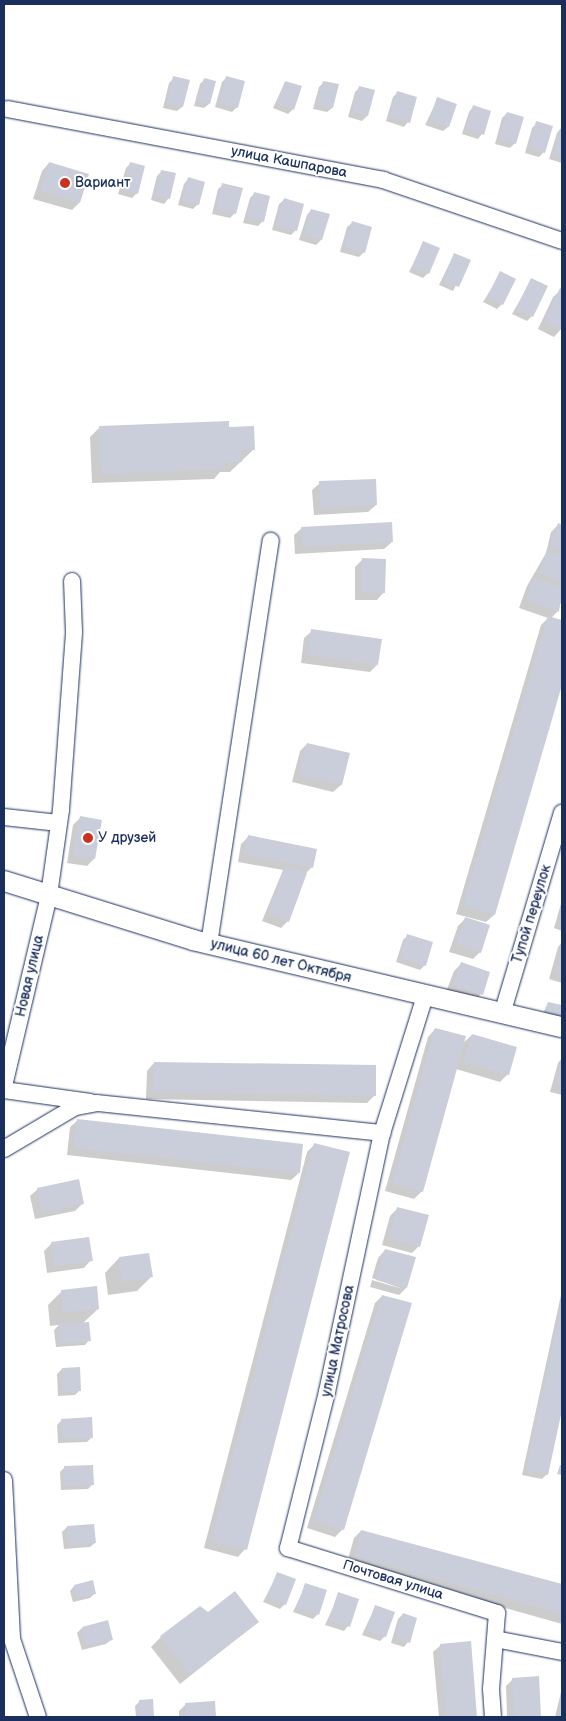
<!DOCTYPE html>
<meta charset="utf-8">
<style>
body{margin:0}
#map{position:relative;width:566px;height:1721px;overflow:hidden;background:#fff;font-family:"Balsamiq Sans",sans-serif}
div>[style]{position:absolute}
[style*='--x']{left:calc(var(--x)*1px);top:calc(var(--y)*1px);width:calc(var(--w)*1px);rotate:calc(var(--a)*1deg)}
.shadow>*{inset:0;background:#0003}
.building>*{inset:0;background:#caceda}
.roads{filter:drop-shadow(0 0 1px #1b2f5e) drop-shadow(0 0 1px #1b2f5e)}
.minor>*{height:16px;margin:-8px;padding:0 8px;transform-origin:8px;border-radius:8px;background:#fff}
.major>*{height:20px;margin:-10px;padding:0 10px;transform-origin:10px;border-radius:10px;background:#fff}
.dots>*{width:14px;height:14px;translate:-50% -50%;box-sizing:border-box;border:2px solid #fff;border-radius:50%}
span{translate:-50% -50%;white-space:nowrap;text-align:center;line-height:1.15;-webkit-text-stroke:4px #fff;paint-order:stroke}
.street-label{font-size:14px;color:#1b2f5e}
.poi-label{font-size:14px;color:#1b2f5e}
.left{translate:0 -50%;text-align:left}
.frame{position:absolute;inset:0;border:5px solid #1b2f5e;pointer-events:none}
</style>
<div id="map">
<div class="shadow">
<div style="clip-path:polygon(227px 77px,237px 107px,232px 112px,215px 107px,222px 82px)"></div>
<div style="clip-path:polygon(174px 78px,182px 107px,177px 111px,163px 108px,169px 83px)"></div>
<div style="clip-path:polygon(205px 79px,209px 104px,204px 108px,194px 106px,200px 84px)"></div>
<div style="clip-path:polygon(285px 82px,293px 109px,288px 114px,273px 108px)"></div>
<div style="clip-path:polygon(324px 82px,332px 108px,327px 112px,313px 109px,319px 87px)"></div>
<div style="clip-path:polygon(360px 87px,374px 91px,367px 116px,362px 121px,348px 117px,355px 92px)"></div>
<div style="clip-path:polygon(398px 92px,408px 122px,404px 127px,386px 121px,393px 97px)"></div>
<div style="clip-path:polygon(438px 98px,448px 127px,443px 131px,425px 125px)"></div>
<div style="clip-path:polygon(473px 107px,482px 134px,478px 139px,462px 134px,469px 112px)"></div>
<div style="clip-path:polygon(507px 113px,515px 143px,510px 148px,495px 144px,502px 118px)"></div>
<div style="clip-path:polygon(537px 123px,544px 152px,539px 157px,525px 153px,532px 128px)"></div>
<div style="clip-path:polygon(561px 128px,562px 129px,562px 163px,549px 159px,557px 133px)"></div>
<div style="clip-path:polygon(49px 163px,79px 203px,72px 210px,33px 199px,42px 171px)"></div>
<div style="clip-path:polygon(131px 163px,137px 193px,132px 198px,118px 194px,126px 168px)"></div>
<div style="clip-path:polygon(162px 171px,175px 174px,168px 199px,164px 204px,151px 200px,157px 176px)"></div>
<div style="clip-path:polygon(188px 179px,198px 204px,193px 209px,178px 205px,184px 184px)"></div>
<div style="clip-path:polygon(223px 185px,235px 213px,230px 218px,212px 214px,218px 189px)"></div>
<div style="clip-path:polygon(255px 193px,262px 222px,258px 226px,243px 223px,250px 198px)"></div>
<div style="clip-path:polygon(284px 200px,296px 230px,291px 235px,272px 230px,279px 204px)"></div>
<div style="clip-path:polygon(311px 210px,321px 240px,316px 245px,299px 240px,307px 215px)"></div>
<div style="clip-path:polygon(352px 223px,364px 252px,359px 257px,340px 252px,347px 227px)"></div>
<div style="clip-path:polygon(424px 242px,428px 273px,423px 278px,409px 272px)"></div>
<div style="clip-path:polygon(454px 254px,469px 261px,453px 291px,439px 285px)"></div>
<div style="clip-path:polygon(501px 273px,502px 304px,497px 309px,483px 302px)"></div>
<div style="clip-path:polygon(532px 279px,532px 316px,527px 321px,512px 314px)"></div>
<div style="clip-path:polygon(561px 290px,562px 328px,554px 337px,538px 329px,553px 297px)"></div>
<div style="clip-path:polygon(100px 427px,228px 428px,254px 449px,230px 472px,220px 472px,214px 479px,92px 483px,90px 437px)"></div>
<div style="clip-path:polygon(320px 483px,376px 505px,368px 512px,314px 515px,312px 490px)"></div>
<div style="clip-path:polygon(558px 525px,562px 526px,562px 599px,558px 611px,551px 618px,562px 622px,562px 681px,494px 915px,486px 922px,456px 914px,541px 625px,548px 618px,519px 608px,527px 586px,546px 553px,551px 532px)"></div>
<div style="clip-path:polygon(302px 528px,392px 542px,384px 549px,295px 554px,294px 535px)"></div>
<div style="clip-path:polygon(362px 560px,384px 592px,377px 600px,355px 600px,355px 567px)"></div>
<div style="clip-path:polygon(312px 631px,377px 665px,370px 672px,301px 663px,304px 638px)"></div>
<div style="clip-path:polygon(307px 744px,348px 754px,341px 785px,333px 792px,292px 782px,300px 751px)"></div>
<div style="clip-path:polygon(81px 817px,94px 859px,87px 866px,67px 863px,73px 825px)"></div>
<div style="clip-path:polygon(248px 837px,312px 867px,306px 873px,288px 921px,281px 928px,262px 921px,283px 870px,238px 862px,241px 844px)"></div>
<div style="clip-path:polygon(562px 900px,562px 931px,554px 928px)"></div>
<div style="clip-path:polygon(466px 918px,480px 952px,473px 959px,449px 952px,458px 926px)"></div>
<div style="clip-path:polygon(408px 935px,425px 965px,420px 970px,396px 962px,403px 940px)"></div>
<div style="clip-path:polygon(562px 942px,562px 983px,549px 979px,558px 947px)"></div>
<div style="clip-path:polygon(461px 964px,481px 994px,474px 1002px,446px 992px,454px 971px)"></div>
<div style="clip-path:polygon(548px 1003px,562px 1006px,562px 1024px,541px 1017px)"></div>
<div style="clip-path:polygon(435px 1029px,462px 1044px,472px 1035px,508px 1074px,500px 1082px,456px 1069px,422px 1191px,414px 1199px,385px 1191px,428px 1037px)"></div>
<div style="clip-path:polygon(562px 1058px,562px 1095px,550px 1092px,558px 1063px)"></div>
<div style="clip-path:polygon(154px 1063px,375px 1095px,367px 1103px,146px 1099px,147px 1071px)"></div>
<div style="clip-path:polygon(78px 1120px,299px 1173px,291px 1180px,67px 1155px,70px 1127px)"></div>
<div style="clip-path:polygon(315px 1144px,245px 1549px,238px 1557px,204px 1548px,307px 1152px)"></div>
<div style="clip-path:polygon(38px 1189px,83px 1203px,75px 1211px,35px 1219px,30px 1196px)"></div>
<div style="clip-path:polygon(398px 1208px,419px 1246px,412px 1253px,382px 1245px,390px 1216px)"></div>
<div style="clip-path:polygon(52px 1243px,91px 1260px,84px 1268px,47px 1273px,44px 1251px)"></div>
<div style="clip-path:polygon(385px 1250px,406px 1288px,399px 1295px,370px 1287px,372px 1280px,403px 1289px,372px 1278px,378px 1258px)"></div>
<div style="clip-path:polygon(148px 1254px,151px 1277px,137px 1291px,108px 1295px,105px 1273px,119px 1258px)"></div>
<div style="clip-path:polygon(562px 1290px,562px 1403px,547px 1474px,542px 1479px,522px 1475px)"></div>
<div style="clip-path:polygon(62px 1291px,98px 1309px,83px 1323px,89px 1340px,85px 1345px,56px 1347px,54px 1330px,59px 1325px,50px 1326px,48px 1305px)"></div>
<div style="clip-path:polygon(382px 1296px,343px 1529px,335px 1537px,307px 1528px,375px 1303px)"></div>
<div style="clip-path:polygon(62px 1369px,79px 1391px,75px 1395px,58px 1396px,57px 1374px)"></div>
<div style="clip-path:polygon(62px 1420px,92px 1437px,87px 1442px,58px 1443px,57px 1425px)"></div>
<div style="clip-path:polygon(560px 1466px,562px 1466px,562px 1475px,557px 1474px)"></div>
<div style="clip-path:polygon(65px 1467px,93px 1484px,88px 1489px,61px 1490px,60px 1472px)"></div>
<div style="clip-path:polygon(67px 1527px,95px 1543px,90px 1547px,64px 1549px,62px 1532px)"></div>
<div style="clip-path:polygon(361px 1531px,562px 1588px,562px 1624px,347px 1563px,354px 1538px)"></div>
<div style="clip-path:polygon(278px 1573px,285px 1604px,280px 1609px,263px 1602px)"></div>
<div style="clip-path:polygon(306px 1584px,318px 1614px,313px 1619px,293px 1612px)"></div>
<div style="clip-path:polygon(74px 1586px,95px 1593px,90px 1598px,73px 1602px,70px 1591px)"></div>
<div style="clip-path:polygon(339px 1594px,348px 1626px,344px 1631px,325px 1625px)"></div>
<div style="clip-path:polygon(375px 1607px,385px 1636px,380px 1641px,362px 1635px)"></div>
<div style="clip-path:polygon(208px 1613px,258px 1622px,180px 1684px,151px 1647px,161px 1637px)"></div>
<div style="clip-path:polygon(403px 1614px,408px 1642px,404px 1647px,391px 1643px,398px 1619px)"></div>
<div style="clip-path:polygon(82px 1628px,111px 1640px,106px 1644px,82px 1650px,77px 1633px)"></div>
<div style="clip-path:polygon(470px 1642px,476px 1717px,439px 1717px,433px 1652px,441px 1645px)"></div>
<div style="clip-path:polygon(538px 1678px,540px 1717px,507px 1717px,506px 1686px,513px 1679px)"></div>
<div style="clip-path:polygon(562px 1691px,562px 1717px,555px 1717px,561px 1692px)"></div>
<div style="clip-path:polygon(152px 1700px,153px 1717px,136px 1717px,135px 1706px,140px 1701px)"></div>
<div style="clip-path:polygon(214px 1702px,215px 1717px,179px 1717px,179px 1711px,186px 1704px)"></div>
</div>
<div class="building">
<div style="clip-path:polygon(173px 76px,190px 80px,183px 107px,167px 103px)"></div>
<div style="clip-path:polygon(226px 76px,245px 81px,238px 108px,219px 103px)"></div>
<div style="clip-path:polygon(204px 78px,216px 81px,210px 104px,198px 101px)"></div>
<div style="clip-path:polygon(285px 81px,302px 86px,294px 110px,277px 104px)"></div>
<div style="clip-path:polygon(323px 81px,339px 84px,333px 108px,317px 104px)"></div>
<div style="clip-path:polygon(359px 86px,375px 90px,368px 116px,352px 112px)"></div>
<div style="clip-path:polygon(397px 91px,417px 97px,410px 123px,389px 117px)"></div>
<div style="clip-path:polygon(437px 97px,457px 104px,449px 127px,429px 121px)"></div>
<div style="clip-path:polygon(473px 105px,491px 111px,484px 135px,466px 129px)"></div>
<div style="clip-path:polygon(507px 112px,524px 117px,516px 144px,499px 139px)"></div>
<div style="clip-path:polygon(536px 121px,553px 126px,545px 153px,529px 148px)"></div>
<div style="clip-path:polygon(562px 125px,562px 157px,553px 154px)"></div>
<div style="clip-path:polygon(49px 162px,89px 174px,80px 203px,40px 191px)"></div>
<div style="clip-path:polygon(130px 162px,145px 166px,138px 194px,122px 189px)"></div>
<div style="clip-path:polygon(161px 170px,176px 173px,170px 199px,155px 195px)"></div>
<div style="clip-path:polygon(188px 177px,205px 182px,199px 205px,182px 201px)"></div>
<div style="clip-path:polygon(222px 183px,243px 188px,236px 214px,216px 209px)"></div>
<div style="clip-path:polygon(254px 192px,270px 196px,264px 222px,247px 218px)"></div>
<div style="clip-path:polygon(284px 198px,304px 204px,297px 231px,276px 225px)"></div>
<div style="clip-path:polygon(311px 209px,330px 214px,322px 240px,303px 235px)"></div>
<div style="clip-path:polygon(352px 221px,372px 227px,365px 253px,344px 247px)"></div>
<div style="clip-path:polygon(423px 241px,440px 248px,429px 274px,412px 267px)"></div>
<div style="clip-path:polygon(454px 253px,471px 260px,459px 287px,443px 281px)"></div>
<div style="clip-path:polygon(500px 271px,516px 279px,503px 305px,487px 297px)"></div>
<div style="clip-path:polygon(531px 278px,548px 286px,533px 317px,516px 309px)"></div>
<div style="clip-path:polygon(560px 288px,562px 289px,562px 330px,544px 322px)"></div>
<div style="clip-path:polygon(229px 421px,229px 427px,254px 426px,255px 450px,241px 450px,242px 462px,225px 463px,225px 469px,101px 474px,99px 426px)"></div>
<div style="clip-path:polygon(376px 479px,377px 505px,321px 508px,319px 481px)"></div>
<div style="clip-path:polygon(392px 522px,393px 542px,302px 547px,301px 527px)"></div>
<div style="clip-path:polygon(558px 523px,562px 525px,562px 550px,550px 545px)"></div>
<div style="clip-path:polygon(547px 550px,562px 555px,562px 582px,539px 573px)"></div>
<div style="clip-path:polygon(362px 558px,386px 559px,385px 593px,361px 593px)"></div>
<div style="clip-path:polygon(534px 577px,562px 587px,559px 612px,526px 600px)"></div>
<div style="clip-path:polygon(548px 616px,562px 620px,562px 685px,495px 915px,463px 906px)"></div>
<div style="clip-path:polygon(311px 629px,382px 639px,378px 665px,307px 655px)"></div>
<div style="clip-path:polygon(307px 743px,350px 753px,342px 785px,299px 775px)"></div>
<div style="clip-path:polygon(80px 816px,102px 820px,95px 859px,73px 855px)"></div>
<div style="clip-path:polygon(248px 835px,317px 849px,313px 868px,244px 854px)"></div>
<div style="clip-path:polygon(286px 865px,307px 873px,289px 922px,268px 914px)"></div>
<div style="clip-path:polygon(465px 917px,490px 925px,481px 953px,456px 944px)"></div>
<div style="clip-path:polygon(407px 934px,433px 942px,426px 966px,400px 958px)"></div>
<div style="clip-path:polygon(562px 949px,562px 974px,556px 972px)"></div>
<div style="clip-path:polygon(461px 962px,490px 972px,483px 995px,453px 985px)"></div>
<div style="clip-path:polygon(548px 1002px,562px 1005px,562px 1016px,545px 1012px)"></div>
<div style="clip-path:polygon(435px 1028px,466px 1036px,423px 1192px,392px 1184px)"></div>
<div style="clip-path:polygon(472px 1034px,517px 1047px,509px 1075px,463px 1062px)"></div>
<div style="clip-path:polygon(154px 1062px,376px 1065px,376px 1096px,153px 1092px)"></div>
<div style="clip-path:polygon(562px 1066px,562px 1086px,557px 1084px)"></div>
<div style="clip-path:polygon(77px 1119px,303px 1144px,300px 1173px,74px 1148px)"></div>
<div style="clip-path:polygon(314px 1143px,350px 1152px,247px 1550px,211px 1541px)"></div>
<div style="clip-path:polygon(79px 1179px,84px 1204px,42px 1213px,37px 1188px)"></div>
<div style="clip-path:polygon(397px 1207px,429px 1215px,420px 1247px,389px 1238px)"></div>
<div style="clip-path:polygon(89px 1237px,93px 1261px,54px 1266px,51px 1242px)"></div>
<div style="clip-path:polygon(385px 1249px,416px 1257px,407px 1288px,376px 1280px)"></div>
<div style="clip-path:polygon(149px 1253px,153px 1277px,122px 1282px,119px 1257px)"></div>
<div style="clip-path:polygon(97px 1286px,99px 1309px,63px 1312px,61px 1290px)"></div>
<div style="clip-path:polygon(382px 1295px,412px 1303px,344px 1530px,314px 1521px)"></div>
<div style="clip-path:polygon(561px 1308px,562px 1410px,548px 1475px,526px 1470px)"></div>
<div style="clip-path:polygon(89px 1322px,91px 1341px,60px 1343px,59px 1324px)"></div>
<div style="clip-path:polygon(80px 1367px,81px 1391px,63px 1392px,62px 1368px)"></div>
<div style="clip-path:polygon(92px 1417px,93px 1438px,62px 1439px,61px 1419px)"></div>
<div style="clip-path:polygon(93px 1465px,94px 1485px,65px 1486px,64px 1466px)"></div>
<div style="clip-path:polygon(560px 1465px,562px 1465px,562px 1473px,558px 1472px)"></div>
<div style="clip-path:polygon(94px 1524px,96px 1543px,68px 1545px,67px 1526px)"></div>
<div style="clip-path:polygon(361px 1530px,562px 1584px,562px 1614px,354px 1556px)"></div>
<div style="clip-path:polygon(277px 1572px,296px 1579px,286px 1605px,267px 1597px)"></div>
<div style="clip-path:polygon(93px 1580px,96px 1594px,77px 1598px,74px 1585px)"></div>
<div style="clip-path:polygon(305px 1583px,327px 1590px,319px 1615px,297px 1607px)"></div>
<div style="clip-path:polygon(235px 1591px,259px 1622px,190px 1675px,160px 1636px,200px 1606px,208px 1612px)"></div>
<div style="clip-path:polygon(338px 1592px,359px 1599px,350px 1627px,329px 1620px)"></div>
<div style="clip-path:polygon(375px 1605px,395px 1612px,386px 1637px,366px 1631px)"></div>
<div style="clip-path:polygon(403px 1613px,417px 1618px,410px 1643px,395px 1638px)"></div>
<div style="clip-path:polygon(108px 1620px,113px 1640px,86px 1646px,82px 1627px)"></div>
<div style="clip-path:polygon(471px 1641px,477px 1717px,446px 1717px,440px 1644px)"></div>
<div style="clip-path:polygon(539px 1676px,541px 1717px,514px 1717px,512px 1678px)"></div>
<div style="clip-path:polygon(153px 1699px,154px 1717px,140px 1717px,139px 1700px)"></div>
<div style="clip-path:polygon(215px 1701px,216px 1717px,186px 1717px,185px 1703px)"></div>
<div style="clip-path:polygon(562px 1701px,562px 1714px,559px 1713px)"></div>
</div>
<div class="roads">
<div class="minor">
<div style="--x:8;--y:109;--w:382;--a:10.7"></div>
<div style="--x:383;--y:180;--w:189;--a:18.8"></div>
<div style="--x:4;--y:817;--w:55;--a:6.2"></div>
<div style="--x:209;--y:944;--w:408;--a:-81.3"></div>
<div style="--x:425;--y:996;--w:144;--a:107.4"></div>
<div style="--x:382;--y:1133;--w:265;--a:102"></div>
<div style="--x:327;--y:1392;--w:161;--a:104"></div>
<div style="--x:288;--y:1548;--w:219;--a:17.3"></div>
<div style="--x:497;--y:1613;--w:76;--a:94.5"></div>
<div style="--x:491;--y:1689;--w:28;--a:86"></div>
<div style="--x:502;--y:1014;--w:210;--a:-73.4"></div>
<div style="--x:4;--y:1086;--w:196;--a:-76.7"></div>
<div style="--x:49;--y:895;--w:86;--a:-82"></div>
<div style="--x:61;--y:810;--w:178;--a:-85.8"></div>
<div style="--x:74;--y:632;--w:51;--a:-92.2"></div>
<div style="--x:4;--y:1090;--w:87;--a:7.9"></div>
<div style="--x:4;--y:1149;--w:82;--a:-30.6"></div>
<div style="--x:75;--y:1107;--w:22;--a:-10"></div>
<div style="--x:97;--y:1103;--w:287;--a:6"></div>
<div style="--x:4;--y:1480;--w:159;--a:87.1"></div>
<div style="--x:12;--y:1639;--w:82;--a:71.6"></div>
<div style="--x:495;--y:1639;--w:68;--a:11"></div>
</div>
<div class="major">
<div style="--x:4;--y:881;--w:198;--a:17.3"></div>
<div style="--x:193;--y:940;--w:379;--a:13.3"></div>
</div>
</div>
<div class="dots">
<div style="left:65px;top:183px;background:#c8321e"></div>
<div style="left:88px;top:838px;background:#c8321e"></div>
</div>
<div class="street-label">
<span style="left:289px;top:162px;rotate:11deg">улица Кашпарова</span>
<span style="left:532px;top:914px;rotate:-73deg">Тупой переулок</span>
<span style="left:281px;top:961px;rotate:14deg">улица 60 лет Октября</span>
<span style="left:30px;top:976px;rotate:-77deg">Новая улица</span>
<span style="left:338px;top:1341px;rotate:-78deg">улица Матросова</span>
<span style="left:393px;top:1580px;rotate:17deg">Почтовая улица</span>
</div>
<div class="poi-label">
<span class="left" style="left:75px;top:183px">Вариант</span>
<span class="left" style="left:98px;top:838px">У друзей</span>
</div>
<div class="frame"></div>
</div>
